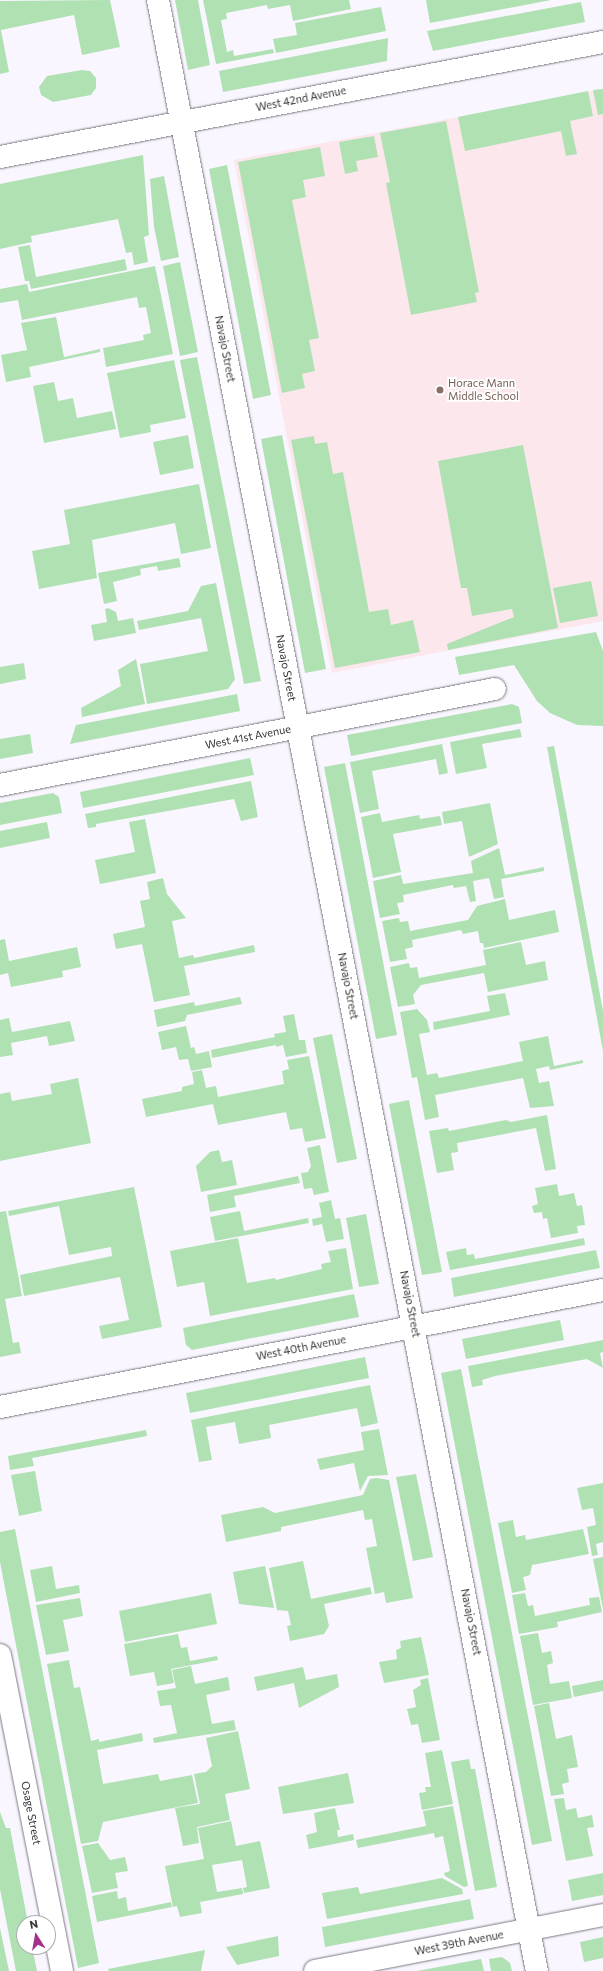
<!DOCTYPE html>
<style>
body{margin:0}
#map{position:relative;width:603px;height:1971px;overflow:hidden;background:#f9f6ff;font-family:Commissioner,sans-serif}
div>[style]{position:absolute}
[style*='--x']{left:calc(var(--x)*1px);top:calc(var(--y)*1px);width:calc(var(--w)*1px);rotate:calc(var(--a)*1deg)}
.education>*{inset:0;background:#fce7ed}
.green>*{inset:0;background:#b0e1b2}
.roads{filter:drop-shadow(0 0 1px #7c7981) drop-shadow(0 0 1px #7c7981)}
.minor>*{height:22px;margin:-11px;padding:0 11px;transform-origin:11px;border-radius:11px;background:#fff}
.dots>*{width:11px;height:11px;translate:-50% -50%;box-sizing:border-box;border:2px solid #fff;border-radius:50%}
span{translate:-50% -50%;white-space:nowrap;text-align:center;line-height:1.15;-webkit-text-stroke:3.5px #fff;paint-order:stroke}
.street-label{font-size:11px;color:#353437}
.education-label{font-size:11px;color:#785e54}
.left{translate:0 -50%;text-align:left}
.north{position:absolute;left:16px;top:1915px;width:40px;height:40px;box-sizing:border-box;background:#fff;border:1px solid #aeaeaf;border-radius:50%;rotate:349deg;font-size:11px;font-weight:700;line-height:16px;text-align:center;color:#353437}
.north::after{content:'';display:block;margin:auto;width:14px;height:18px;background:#a5318b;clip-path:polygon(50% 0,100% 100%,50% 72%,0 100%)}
</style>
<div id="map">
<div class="education">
<div style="clip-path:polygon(603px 89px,603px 621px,332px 673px,234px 160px)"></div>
</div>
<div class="green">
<div style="clip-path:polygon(110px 0,120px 47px,82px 55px,74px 15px,1px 30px,9px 72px,0 74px,0 1px)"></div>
<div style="clip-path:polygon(175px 0,198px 0,210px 65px,188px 70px)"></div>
<div style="clip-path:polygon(203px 0,349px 0,351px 9px,293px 21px,290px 5px,268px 9px,267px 5px,226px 13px,227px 19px,221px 20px,227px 52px,233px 50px,234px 56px,273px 49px,274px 53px,216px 64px)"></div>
<div style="clip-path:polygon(426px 0,551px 0,430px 23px)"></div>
<div style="clip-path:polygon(581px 2px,585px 22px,433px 51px,427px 31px)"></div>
<div style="clip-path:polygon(381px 7px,386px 31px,276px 53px,273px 39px,297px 35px,295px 23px)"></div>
<div style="clip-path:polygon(388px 38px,387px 61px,223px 92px,219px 71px)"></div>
<div style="clip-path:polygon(82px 70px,90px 71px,96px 78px,96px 88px,91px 95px,53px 102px,41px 95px,39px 87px,47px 76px)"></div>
<div style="clip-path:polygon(603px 89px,603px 114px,598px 115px,593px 90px)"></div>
<div style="clip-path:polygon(588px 91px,593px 116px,570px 121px,577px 154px,566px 156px,561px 131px,465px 151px,458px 117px)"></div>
<div style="clip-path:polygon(446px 121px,479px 292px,475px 293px,477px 302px,411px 315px,386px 183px,390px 182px,380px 133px)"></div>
<div style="clip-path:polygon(374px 136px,378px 157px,356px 161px,358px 171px,345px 174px,339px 142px)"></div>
<div style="clip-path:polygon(320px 147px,325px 176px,303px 180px,306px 197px,292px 200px,319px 338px,309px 340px,315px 371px,302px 374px,305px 388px,282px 393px,238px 162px)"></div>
<div style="clip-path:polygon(143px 155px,149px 235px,144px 237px,148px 262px,134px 265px,132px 252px,126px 253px,118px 219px,31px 236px,32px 242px,0 249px,0 184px)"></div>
<div style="clip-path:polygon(227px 165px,271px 395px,253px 399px,209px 169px)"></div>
<div style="clip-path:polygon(164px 176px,179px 257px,161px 261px,154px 227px,150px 179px)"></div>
<div style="clip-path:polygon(30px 245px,36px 277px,125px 259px,127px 270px,31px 289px,29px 281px,25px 281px,18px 247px)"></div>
<div style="clip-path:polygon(180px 262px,198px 352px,180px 356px,163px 266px)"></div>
<div style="clip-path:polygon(155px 266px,173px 354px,106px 367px,103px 348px,144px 340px,143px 335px,151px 333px,146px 307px,139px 308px,137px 297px,22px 320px,18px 300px,0 303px,0 289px,27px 284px,29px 292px)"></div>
<div style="clip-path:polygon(56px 317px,64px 357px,100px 349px,100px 352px,29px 367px,31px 377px,6px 382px,1px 355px,27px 350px,21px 323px)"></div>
<div style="clip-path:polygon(197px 357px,261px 681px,244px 684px,180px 360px)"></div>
<div style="clip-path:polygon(174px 360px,186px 418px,150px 425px,151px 432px,120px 438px,107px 373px)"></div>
<div style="clip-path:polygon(54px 382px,58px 401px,73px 398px,77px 418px,112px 411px,116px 429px,44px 443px,33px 386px)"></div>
<div style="clip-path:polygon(188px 435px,194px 468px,160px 475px,153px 442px)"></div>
<div style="clip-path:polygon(282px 435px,326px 669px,305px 673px,261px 439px)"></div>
<div style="clip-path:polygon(314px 436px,315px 444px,327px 442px,333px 474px,343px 472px,369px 612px,388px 609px,391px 625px,413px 620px,420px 652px,335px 668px,291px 440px)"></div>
<div style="clip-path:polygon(523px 445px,558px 628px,448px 650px,447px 644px,514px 617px,512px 609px,472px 616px,467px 588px,461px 588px,438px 461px)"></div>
<div style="clip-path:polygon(199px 484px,211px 548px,181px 554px,175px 523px,92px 540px,97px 578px,39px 589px,32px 551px,70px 544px,64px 510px)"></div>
<div style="clip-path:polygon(179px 558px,181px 567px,158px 571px,157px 566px,140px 569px,141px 575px,113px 582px,117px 601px,104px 604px,98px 573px)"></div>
<div style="clip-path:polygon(591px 581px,598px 616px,560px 623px,553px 588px)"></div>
<div style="clip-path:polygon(216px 583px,235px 679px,228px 689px,147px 704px,140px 664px,208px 651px,201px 618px,139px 630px,137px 621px,188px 611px,201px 586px)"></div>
<div style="clip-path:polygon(108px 608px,116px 612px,118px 621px,133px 618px,136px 633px,94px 641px,91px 625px,107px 622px,105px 609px)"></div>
<div style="clip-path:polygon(596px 632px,603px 651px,603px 726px,577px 725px,550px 713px,537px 701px,514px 665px,459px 675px,455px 657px)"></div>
<div style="clip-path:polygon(136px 659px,145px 704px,82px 717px,81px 708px,121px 686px,118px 670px)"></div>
<div style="clip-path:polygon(24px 663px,26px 679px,0 684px,0 667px)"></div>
<div style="clip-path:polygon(237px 694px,240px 711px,70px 744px,76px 725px)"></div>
<div style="clip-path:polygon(512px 704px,519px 707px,522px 723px,351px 756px,347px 735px)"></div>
<div style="clip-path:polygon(520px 729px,522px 737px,482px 744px,487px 768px,456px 774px,450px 742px)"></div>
<div style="clip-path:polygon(30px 734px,33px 753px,0 759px,0 739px)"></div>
<div style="clip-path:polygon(442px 744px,448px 773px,439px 775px,436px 759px,372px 771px,379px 809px,360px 813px,350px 762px)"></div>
<div style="clip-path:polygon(554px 746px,603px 1011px,603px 1051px,547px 747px)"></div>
<div style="clip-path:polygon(250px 758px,254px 775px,83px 808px,80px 792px)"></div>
<div style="clip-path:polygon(345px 763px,397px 1035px,376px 1039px,324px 767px)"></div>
<div style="clip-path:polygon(251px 781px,258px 817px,241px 821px,234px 799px,96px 824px,96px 827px,88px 828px,85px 814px)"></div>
<div style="clip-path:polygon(53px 793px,59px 797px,62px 813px,0 825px,0 803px)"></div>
<div style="clip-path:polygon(490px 803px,498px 844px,469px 857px,462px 821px,444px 824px,442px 812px)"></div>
<div style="clip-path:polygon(380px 813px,382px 822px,419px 815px,420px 819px,440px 816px,442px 825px,393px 834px,401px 872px,373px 878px,361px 817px)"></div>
<div style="clip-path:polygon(145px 819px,156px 873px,100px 884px,95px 860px,135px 852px,129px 822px)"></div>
<div style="clip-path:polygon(47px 822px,50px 838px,0 848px,0 831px)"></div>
<div style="clip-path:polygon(499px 848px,505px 875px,544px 867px,544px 871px,501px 879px,504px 897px,494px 899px,489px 878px,473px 881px,476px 901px,470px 902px,466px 886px,454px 888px,453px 885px,403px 895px,404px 902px,397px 903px,400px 914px,380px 918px,373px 881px,401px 875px,403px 884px,473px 873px,471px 861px)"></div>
<div style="clip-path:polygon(163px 878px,167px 894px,186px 918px,172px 921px,179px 958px,193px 955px,194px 958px,254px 945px,255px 952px,184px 966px,190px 995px,154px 1002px,142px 944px,116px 949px,113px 934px,145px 927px,140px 901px,150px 899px,147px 882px)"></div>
<div style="clip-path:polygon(505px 899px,509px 920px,555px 910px,559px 932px,484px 948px,483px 943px,480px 943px,478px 931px,463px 934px,461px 930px,412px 940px,413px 947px,405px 949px,407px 959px,390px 962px,382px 921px,399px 918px,400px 922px,408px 921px,410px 931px,468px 920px,477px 906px)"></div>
<div style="clip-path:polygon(5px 939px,9px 961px,77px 947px,81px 967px,62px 971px,63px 977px,11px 987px,8px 973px,0 975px,0 940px)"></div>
<div style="clip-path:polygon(521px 942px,526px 965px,545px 961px,548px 980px,488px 992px,484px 973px,421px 985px,413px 995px,415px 1004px,398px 1007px,390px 967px,409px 963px,410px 968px,417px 967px,419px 978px,486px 965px,483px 950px)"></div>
<div style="clip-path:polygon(505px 993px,510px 1015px,434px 1030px,433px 1022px,490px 1011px,487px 996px)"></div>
<div style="clip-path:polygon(240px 997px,242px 1004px,187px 1015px,185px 1021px,157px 1027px,154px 1010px,194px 1002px,195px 1006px)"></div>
<div style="clip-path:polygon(417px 1009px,427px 1020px,430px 1032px,419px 1034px,427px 1075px,437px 1073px,439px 1078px,523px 1061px,519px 1042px,548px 1036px,554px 1066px,583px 1060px,583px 1063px,550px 1070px,549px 1066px,536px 1069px,539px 1083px,549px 1081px,554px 1106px,530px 1108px,523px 1078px,435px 1095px,439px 1117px,425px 1120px,417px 1077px,412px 1078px,400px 1012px)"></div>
<div style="clip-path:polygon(294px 1014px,299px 1040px,305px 1040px,307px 1053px,286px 1057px,283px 1045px,276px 1047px,276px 1045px,212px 1058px,211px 1050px,275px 1037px,274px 1034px,286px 1032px,283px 1016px)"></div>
<div style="clip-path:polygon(9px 1018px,12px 1032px,70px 1021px,75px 1041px,49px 1046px,47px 1036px,11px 1043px,13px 1055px,0 1057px,0 1020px)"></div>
<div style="clip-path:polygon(186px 1026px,191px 1048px,194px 1047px,196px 1054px,209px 1051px,212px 1067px,191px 1071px,188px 1059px,179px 1060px,176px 1047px,162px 1050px,158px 1032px)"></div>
<div style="clip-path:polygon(332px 1034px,357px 1159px,337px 1163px,313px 1038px)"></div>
<div style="clip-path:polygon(309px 1056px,326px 1138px,305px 1142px,302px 1128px,290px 1130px,286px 1112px,218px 1125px,213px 1104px,146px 1117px,142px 1099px,182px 1091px,182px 1087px,194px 1084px,192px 1072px,202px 1070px,206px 1088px,216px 1086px,218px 1097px,284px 1084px,282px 1071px,289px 1069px,287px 1060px)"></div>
<div style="clip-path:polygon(78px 1078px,91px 1143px,0 1161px,0 1094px,10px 1092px,12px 1101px,52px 1094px,50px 1084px)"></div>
<div style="clip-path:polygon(409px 1100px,442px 1272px,422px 1275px,389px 1104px)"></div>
<div style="clip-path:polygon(547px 1115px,556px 1169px,545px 1171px,536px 1128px,457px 1143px,458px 1152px,451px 1153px,454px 1170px,437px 1173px,429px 1131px,448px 1128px,449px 1131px,506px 1120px,511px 1122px)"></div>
<div style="clip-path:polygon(320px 1145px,329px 1192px,314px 1195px,312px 1188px,304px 1189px,301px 1173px,308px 1172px,311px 1166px,307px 1148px)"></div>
<div style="clip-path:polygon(219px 1150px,222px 1162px,232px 1160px,237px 1185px,201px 1192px,196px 1166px,210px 1152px)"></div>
<div style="clip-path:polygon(298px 1176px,300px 1183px,234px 1196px,236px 1207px,210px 1212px,207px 1195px)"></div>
<div style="clip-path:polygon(557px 1184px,559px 1196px,574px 1193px,577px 1206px,582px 1205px,585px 1225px,577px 1226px,578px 1233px,551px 1238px,547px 1218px,543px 1219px,542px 1212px,534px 1213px,532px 1206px,538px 1204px,535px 1188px)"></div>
<div style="clip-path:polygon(134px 1187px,162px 1327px,102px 1339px,99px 1326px,129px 1320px,120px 1277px,24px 1296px,20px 1275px,112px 1256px,111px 1247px,69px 1255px,59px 1206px,9px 1216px,8px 1211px)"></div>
<div style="clip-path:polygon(331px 1200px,335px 1219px,340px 1218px,344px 1239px,326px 1242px,322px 1224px,313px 1226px,312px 1219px,322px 1217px,319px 1203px)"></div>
<div style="clip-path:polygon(6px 1211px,22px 1296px,5px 1299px,13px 1343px,19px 1342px,21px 1353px,0 1357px,0 1212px)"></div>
<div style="clip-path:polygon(240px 1211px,244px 1231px,308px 1218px,309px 1223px,215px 1241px,210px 1217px)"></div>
<div style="clip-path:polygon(366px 1214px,379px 1284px,359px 1287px,346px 1218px)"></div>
<div style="clip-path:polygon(238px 1238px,247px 1283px,275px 1278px,276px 1280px,322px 1269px,321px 1264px,331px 1262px,328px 1251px,346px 1248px,353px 1289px,210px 1316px,204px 1282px,177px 1287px,170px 1251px)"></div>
<div style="clip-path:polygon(584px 1238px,585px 1245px,450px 1270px,446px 1252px,466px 1248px,467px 1255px,474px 1254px,475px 1259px)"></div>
<div style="clip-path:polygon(596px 1250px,600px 1268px,454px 1297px,451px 1278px)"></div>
<div style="clip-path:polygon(354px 1294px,359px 1317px,192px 1350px,186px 1345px,183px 1328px)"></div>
<div style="clip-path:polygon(560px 1320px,564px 1340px,466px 1359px,462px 1339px)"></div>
<div style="clip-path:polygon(603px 1340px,603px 1352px,600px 1353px,603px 1368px,587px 1359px,495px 1376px,482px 1380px,483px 1385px,472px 1387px,468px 1366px)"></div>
<div style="clip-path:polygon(365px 1357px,369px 1378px,190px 1413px,186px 1393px)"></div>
<div style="clip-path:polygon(461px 1369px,552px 1841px,532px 1845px,441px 1373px)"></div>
<div style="clip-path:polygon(370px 1385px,378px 1423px,361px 1427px,357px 1408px,269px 1425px,271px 1438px,239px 1444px,235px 1422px,206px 1427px,212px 1460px,199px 1462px,191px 1420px)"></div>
<div style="clip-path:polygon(379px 1429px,388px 1475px,368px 1476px,360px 1491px,354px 1463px,320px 1470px,317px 1459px,364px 1450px,361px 1432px)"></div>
<div style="clip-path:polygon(146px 1430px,147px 1436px,32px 1458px,34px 1466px,10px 1470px,8px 1456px)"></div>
<div style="clip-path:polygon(35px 1471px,42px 1511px,19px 1516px,11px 1475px)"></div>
<div style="clip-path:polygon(416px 1474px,433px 1557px,413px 1561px,396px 1477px)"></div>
<div style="clip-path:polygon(376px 1478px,389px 1480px,413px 1598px,386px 1603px,384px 1592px,375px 1594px,366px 1548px,377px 1546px,372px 1519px,365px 1520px,363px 1510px,281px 1527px,281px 1531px,226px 1542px,221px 1515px,263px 1507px,275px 1513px,363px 1495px,370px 1479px)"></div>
<div style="clip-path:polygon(603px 1483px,603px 1542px,596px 1544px,598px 1555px,592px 1556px,587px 1527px,596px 1525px,593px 1508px,582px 1510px,577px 1488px)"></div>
<div style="clip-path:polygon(513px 1520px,516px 1537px,525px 1535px,526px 1540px,583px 1529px,589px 1554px,532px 1565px,530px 1575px,523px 1577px,526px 1590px,512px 1593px,498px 1523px)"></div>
<div style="clip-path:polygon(15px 1529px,99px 1963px,78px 1968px,0 1562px,0 1532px)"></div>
<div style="clip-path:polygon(603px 1557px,603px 1609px,593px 1559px)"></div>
<div style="clip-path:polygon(303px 1561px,311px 1599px,370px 1587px,372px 1594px,324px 1604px,329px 1626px,324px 1634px,290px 1641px,287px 1626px,291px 1625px,288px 1611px,277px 1610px,269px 1568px)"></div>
<div style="clip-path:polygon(52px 1566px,56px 1589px,79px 1585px,80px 1593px,36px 1602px,30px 1570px)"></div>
<div style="clip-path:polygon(265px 1566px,274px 1608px,239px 1604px,233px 1572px)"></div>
<div style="clip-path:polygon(211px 1593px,217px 1624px,125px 1642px,119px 1611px)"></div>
<div style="clip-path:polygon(525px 1593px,528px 1606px,533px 1605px,535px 1616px,590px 1605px,589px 1598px,599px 1597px,602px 1612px,557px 1622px,558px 1627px,519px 1634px,512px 1595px)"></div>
<div style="clip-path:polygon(80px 1598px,83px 1616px,63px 1620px,69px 1651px,46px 1655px,36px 1605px)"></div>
<div style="clip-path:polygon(538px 1633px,542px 1653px,551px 1651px,553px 1663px,547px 1665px,550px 1684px,569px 1681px,572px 1698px,533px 1705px,520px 1636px)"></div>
<div style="clip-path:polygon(178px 1634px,181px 1648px,187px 1647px,190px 1661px,217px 1656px,218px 1660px,171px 1669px,174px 1683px,157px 1686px,154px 1672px,130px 1676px,124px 1644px)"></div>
<div style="clip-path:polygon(421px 1637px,429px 1675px,384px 1683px,379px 1662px,397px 1659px,396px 1650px,401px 1648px,400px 1641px)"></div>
<div style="clip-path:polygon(69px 1660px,74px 1688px,80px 1687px,91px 1741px,99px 1739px,99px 1742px,142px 1733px,143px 1741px,97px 1750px,103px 1784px,158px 1774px,160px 1781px,192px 1775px,198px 1803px,103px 1822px,98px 1841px,81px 1844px,47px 1664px)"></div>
<div style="clip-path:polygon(191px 1666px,195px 1684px,228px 1677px,230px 1690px,206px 1695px,212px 1724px,234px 1720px,236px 1730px,154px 1743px,153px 1738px,177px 1733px,171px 1705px,160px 1706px,157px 1691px,176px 1688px,172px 1670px)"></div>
<div style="clip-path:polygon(303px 1667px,306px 1680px,337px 1674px,339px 1687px,299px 1708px,294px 1683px,257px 1691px,254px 1677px)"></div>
<div style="clip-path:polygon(428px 1678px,440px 1740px,422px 1743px,418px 1724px,411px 1725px,407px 1709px,416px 1707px,413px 1690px,421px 1685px,420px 1680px)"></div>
<div style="clip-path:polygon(603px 1680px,603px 1691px,574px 1697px,572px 1686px)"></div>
<div style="clip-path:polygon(549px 1703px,556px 1739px,572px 1735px,578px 1767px,567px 1769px,569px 1782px,562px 1784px,564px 1794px,551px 1796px,534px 1706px)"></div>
<div style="clip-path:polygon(238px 1731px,250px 1789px,225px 1794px,230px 1820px,197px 1827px,199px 1843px,183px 1846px,175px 1808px,200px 1804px,194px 1774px,206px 1772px,212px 1766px,206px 1738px)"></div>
<div style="clip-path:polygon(442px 1750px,453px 1804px,422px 1810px,419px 1793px,426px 1792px,425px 1787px,431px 1787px,425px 1753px)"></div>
<div style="clip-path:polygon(469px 1759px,471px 1769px,475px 1769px,497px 1887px,475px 1891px,451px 1762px)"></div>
<div style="clip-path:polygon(348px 1773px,354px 1803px,283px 1814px,278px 1787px)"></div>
<div style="clip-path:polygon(564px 1798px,566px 1810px,576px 1808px,578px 1818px,592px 1815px,594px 1827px,587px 1828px,593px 1856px,566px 1861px,554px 1799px)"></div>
<div style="clip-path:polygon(453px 1806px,468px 1886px,464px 1887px,445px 1876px,444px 1873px,450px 1871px,443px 1836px,435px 1838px,434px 1833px,358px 1848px,356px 1840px,426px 1826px,423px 1811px)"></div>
<div style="clip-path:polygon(335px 1808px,340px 1830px,337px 1830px,338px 1837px,353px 1834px,354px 1840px,309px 1849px,306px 1835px,317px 1832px,314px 1813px)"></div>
<div style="clip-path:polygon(0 1812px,6px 1828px,10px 1828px,28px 1923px,24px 1923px,24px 1947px,32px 1947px,37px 1971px,16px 1971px,0 1889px)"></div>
<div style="clip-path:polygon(231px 1821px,236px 1846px,260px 1841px,270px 1888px,244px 1893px,243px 1888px,247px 1887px,242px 1860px,212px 1865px,217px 1892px,242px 1888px,243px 1894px,200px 1902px,202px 1913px,180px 1917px,177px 1906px,173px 1907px,165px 1866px,204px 1859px,198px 1828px)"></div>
<div style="clip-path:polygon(98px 1843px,110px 1860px,125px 1857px,128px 1871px,115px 1873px,118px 1888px,92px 1893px,82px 1846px)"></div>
<div style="clip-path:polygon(603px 1873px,603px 1895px,572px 1901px,568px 1880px)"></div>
<div style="clip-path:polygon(442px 1878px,462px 1889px,463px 1894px,327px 1919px,322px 1893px,358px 1887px,360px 1894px)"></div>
<div style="clip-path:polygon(117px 1891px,118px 1899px,126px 1897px,128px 1911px,171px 1902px,172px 1907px,97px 1922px,92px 1896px)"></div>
<div style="clip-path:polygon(470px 1899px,474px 1919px,325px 1947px,322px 1927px)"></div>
<div style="clip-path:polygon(0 1928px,9px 1971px,0 1971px)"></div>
<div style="clip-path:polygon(278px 1936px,279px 1956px,237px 1965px,226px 1947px)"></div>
<div style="clip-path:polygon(603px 1937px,603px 1958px,584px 1962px,580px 1942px)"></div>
<div style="clip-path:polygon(205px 1950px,201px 1971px,109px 1971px,108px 1969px)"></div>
<div style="clip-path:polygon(502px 1957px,510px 1963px,512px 1971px,491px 1971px,489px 1959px)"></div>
<div style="clip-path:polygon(481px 1959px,484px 1971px,417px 1971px)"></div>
</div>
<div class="roads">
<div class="minor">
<div style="--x:158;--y:0;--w:2007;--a:79.12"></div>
<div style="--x:0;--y:157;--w:614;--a:-10.8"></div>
<div style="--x:0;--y:785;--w:504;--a:-10.98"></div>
<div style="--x:0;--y:1407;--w:614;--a:-10.98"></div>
<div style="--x:0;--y:1655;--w:322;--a:78.9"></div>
<div style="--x:315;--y:1971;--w:293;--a:-11"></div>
</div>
</div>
<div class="dots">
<div style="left:440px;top:390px;background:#8d6e63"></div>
</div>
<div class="street-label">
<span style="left:301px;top:99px;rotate:-11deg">West 42nd Avenue</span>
<span style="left:225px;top:349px;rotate:79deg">Navajo Street</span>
<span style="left:286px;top:668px;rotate:79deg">Navajo Street</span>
<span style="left:248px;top:737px;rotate:-11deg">West 41st Avenue</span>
<span style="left:348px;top:986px;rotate:79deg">Navajo Street</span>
<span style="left:410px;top:1304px;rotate:79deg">Navajo Street</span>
<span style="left:301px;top:1348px;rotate:-11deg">West 40th Avenue</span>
<span style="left:471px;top:1622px;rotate:79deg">Navajo Street</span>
<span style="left:31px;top:1813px;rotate:79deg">Osage Street</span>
<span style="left:459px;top:1943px;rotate:-11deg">West 39th Avenue</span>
</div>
<div class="education-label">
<span class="left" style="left:448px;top:390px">Horace Mann<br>Middle School</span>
</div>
<div class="north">N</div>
</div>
